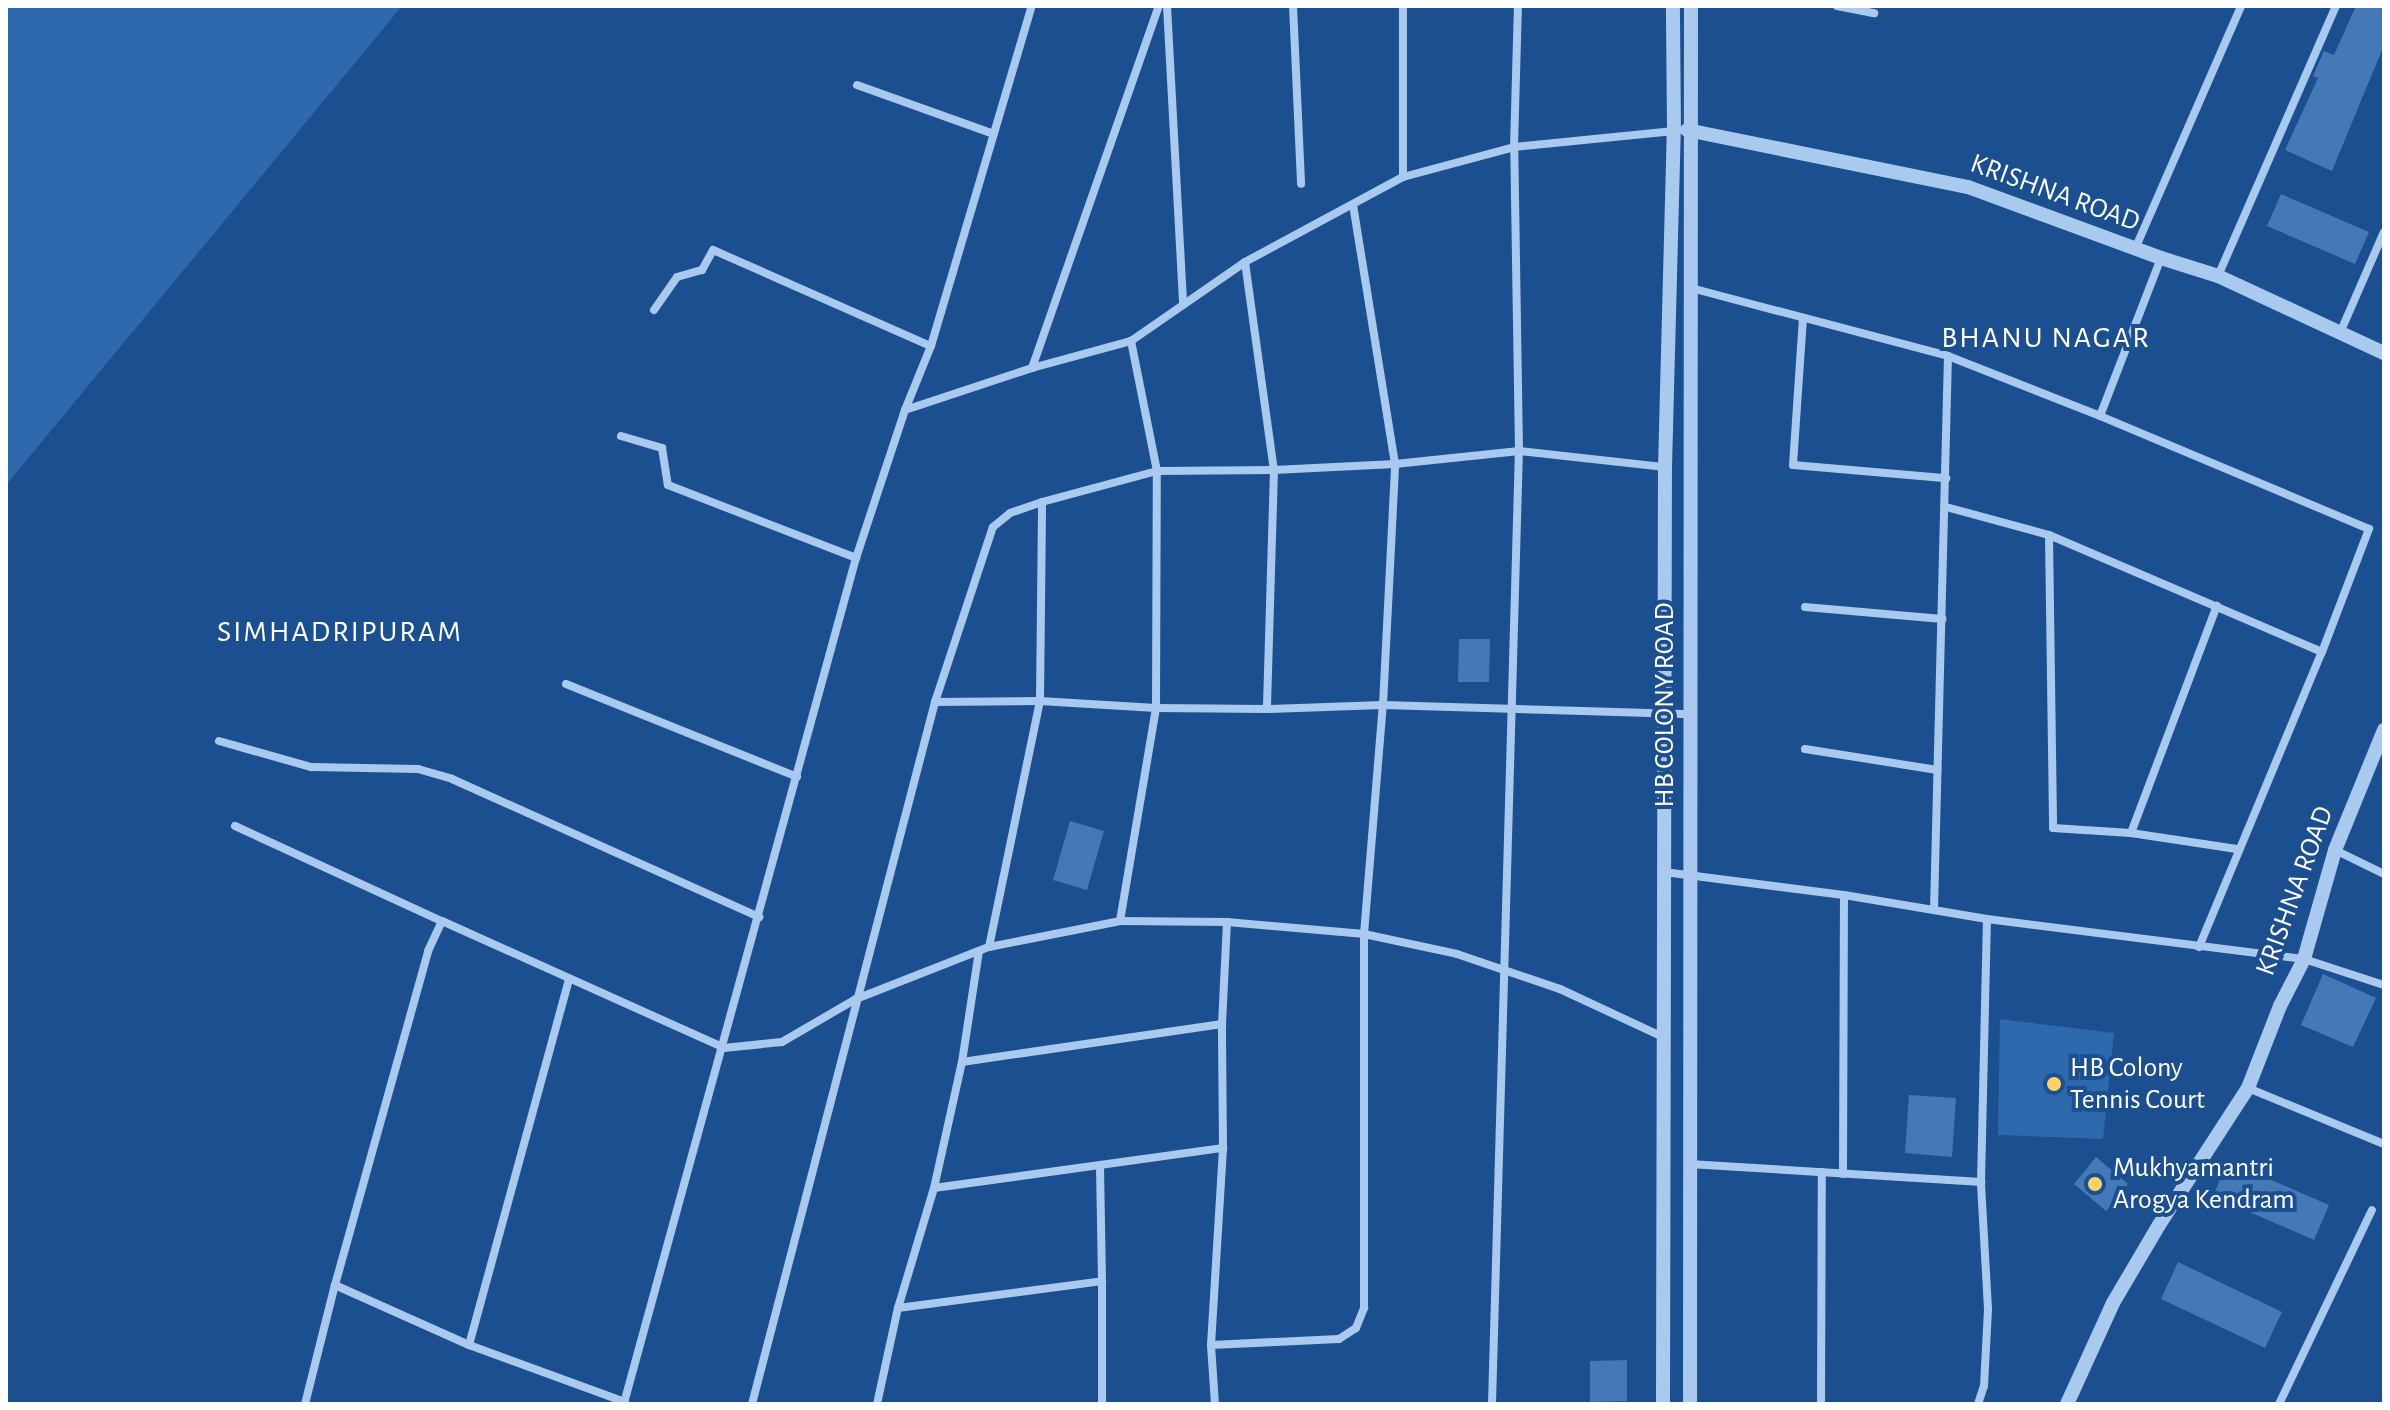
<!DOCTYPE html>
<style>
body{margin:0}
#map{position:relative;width:2390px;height:1410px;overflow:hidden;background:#1b4f8f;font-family:"Alegreya Sans",sans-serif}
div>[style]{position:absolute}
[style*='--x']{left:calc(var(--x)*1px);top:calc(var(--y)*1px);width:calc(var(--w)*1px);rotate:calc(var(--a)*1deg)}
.green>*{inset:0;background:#2e69ad}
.building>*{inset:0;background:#4478b7}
.minor>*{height:8px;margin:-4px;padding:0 4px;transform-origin:4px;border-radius:4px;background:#a9c9ee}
.tertiary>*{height:14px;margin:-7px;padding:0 7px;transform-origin:7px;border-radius:7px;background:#a9c9ee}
.dots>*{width:22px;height:22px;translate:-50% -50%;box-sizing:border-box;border:4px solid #1b4f8f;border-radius:50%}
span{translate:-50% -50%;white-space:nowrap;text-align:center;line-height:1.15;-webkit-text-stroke:8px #1b4f8f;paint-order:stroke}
.street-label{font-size:28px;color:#fff}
.poi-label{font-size:28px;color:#fff}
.left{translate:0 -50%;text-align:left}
.neighbourhood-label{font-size:30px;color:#fff;letter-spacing:2px}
.frame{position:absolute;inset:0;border:8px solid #fff;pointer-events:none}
</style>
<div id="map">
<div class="green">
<div style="clip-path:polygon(6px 6px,402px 6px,6px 485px)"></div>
<div style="clip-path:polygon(2000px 1019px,2114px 1033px,2103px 1139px,1998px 1135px)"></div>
</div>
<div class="building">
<div style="clip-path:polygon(2356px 6px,2384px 6px,2384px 45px,2332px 171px,2285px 150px,2318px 78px,2313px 76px,2324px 51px,2334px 55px)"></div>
<div style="clip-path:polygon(2281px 194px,2369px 232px,2355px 264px,2267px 226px)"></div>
<div style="clip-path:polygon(1459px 639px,1490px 639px,1489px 682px,1458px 682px)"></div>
<div style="clip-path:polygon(1070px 821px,1104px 831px,1087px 890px,1053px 880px)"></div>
<div style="clip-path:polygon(2323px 974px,2376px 998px,2353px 1047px,2301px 1025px)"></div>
<div style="clip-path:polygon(1909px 1095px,1956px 1098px,1952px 1157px,1905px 1153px)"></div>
<div style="clip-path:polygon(2096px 1157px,2128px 1184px,2106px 1211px,2074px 1184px)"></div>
<div style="clip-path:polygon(2228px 1161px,2329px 1205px,2314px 1240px,2213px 1196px)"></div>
<div style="clip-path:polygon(2178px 1262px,2282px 1312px,2265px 1348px,2161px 1299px)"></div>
<div style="clip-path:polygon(1627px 1360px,1627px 1401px,1590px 1402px,1590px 1361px)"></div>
</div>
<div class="minor">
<div style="--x:1167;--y:6;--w:299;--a:86.9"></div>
<div style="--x:1293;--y:6;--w:178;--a:87.4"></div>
<div style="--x:1403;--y:6;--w:171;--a:90"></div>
<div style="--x:1837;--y:6;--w:38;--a:11"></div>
<div style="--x:857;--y:85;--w:145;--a:19.7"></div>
<div style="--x:2135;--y:249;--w:265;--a:-66.4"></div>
<div style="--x:1245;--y:262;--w:210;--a:82.1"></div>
<div style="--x:1274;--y:470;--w:239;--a:91.7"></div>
<div style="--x:2218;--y:276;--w:295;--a:-66.4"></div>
<div style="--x:1691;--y:288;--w:266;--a:14.8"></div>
<div style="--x:654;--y:310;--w:40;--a:-55.1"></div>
<div style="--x:677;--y:277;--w:26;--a:-16"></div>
<div style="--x:702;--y:270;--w:23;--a:-61"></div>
<div style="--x:713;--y:250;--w:238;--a:23.8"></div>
<div style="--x:1803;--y:318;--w:147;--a:93.9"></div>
<div style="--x:1793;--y:465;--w:154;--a:4.9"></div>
<div style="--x:2340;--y:333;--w:110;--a:-66.5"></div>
<div style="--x:1032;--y:368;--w:384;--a:-70.7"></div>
<div style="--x:905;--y:410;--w:134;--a:-18.3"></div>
<div style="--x:1032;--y:368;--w:103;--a:-15.3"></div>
<div style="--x:1131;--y:341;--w:139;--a:-34.7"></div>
<div style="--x:1245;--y:262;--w:179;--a:-28.3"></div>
<div style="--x:1403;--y:177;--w:115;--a:-15.1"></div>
<div style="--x:1514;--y:147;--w:161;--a:-5.7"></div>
<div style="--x:621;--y:436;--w:43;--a:16.3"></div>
<div style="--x:662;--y:448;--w:37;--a:81"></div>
<div style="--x:668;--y:485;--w:202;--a:21.2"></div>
<div style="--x:1946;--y:507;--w:107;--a:15.2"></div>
<div style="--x:2049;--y:535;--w:297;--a:23.2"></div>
<div style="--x:2322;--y:652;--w:132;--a:-69.1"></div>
<div style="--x:2369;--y:529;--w:292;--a:-157.2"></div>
<div style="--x:2100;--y:416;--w:169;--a:-68.9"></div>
<div style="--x:2049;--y:535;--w:293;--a:89.2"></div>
<div style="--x:2053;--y:828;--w:78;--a:3.7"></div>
<div style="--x:2131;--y:833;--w:243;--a:-69.3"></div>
<div style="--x:1805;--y:607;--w:138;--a:5"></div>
<div style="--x:566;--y:684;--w:249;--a:21.9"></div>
<div style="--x:935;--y:702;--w:105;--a:-0.5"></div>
<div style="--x:1040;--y:701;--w:116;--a:3.5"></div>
<div style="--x:1156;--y:708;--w:111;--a:0.5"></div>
<div style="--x:1267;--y:709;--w:116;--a:-2"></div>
<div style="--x:1383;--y:705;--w:308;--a:1.7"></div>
<div style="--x:219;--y:741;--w:96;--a:15.8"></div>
<div style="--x:311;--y:767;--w:107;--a:1.1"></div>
<div style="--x:418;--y:769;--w:35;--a:16"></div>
<div style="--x:452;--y:779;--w:337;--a:24.2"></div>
<div style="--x:1805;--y:749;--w:134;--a:9"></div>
<div style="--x:235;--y:826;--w:228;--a:24.7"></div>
<div style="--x:2131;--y:833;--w:107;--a:8.6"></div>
<div style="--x:2335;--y:850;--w:55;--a:26.1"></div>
<div style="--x:1664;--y:872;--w:181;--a:7.3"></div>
<div style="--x:1844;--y:895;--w:145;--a:9.5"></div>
<div style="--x:1934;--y:909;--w:553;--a:-88.55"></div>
<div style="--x:1948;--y:356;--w:163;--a:21.5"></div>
<div style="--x:1120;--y:921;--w:216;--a:-80.4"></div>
<div style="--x:1156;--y:708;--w:237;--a:-89.8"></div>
<div style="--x:1157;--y:471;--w:133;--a:-101.3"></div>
<div style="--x:989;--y:947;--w:251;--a:-78.3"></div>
<div style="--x:1040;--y:701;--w:199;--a:-89.4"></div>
<div style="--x:2199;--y:947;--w:320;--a:-67.4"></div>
<div style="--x:962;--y:1062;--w:263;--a:-8.3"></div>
<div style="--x:2248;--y:1088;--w:147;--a:22.4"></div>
<div style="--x:1689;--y:1164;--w:293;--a:3.5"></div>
<div style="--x:1843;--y:1174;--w:279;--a:-89.8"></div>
<div style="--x:934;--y:1188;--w:292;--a:-7.9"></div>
<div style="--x:898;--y:1308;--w:206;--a:-7.5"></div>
<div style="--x:1102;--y:1281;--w:114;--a:-91"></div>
<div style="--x:469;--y:1345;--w:378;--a:-74.7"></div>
<div style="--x:1211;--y:1345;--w:128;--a:-2.7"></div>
<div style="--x:1339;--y:1339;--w:20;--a:-33"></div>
<div style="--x:1356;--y:1328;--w:22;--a:-68"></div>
<div style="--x:1364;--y:1308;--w:374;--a:-90"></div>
<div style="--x:1364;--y:934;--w:230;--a:-85.3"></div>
<div style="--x:1383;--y:705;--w:241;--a:-87.1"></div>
<div style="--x:1395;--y:464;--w:263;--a:-99.2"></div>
<div style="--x:625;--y:1402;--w:166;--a:-159.9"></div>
<div style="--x:469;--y:1345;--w:147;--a:-155.9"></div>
<div style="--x:335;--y:1285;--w:347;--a:-74.4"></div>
<div style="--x:428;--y:951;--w:33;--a:-65"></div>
<div style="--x:442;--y:921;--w:309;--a:24.2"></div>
<div style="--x:724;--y:1048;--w:58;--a:-5.9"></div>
<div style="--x:782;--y:1042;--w:86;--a:-30.2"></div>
<div style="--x:856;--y:999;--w:143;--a:-21.4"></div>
<div style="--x:989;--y:947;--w:134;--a:-11.2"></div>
<div style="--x:1120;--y:921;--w:107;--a:0.5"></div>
<div style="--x:1227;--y:922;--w:138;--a:5"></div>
<div style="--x:1364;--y:934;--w:95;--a:12.1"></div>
<div style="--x:1457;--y:954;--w:109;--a:18.8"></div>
<div style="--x:1560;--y:989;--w:114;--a:25"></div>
<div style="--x:624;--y:1403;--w:876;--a:-74.65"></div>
<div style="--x:856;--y:558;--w:156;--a:-71.7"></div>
<div style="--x:905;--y:410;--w:69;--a:-67.9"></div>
<div style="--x:931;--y:346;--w:355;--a:-73.5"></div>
<div style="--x:305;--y:1404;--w:123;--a:-75.9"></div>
<div style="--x:752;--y:1404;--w:725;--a:-75.39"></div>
<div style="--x:935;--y:702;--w:184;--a:-71.7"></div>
<div style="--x:993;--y:527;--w:22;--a:-39"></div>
<div style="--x:1010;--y:513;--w:34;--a:-19"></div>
<div style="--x:1042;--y:502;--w:119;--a:-15.1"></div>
<div style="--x:1157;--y:471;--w:117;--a:-0.5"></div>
<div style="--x:1274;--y:470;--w:121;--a:-2.8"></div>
<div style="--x:1395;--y:464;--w:125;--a:-6"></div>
<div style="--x:1519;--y:451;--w:147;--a:6.3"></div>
<div style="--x:877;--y:1404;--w:98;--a:-77.7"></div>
<div style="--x:898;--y:1308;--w:125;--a:-73.3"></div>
<div style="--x:934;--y:1188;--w:129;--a:-77.5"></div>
<div style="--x:962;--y:1062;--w:112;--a:-81.3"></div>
<div style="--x:1102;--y:1404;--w:123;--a:-90"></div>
<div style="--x:1215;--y:1404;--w:59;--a:-93.9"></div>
<div style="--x:1211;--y:1345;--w:197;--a:-86.5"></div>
<div style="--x:1223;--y:1148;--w:124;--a:-90.5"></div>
<div style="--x:1222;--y:1024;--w:102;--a:-87.2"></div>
<div style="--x:1492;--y:1404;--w:953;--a:-88.38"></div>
<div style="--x:1519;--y:451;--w:304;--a:-90.9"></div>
<div style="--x:1514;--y:147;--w:141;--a:-88.4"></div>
<div style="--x:1821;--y:1404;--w:232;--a:-89.8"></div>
<div style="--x:1978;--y:1404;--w:19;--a:-72"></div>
<div style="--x:1984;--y:1386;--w:77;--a:-87"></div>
<div style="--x:1988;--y:1309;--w:127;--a:-93.2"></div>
<div style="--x:1981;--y:1182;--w:263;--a:-88.7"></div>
<div style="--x:1987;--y:919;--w:320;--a:7.2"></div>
<div style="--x:2304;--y:959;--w:84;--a:18"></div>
<div style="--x:2279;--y:1404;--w:215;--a:-64.4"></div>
</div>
<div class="tertiary">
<div style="--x:1687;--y:130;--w:287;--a:11.5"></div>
<div style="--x:1968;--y:187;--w:206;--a:20.2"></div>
<div style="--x:2161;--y:258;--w:60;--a:17.5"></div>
<div style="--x:2218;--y:276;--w:183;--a:24.9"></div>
<div style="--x:1663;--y:1404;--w:937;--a:-89.88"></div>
<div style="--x:1665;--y:467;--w:336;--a:-88.5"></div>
<div style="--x:1674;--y:131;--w:125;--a:-90.5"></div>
<div style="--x:1690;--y:1404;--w:1398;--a:-89.96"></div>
<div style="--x:2067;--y:1404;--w:111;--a:-65.5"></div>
<div style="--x:2113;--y:1303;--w:91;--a:-59.5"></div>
<div style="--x:2159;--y:1225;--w:163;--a:-57"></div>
<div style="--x:2248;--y:1088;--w:88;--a:-68.7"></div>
<div style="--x:2280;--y:1006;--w:53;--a:-62.9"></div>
<div style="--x:2304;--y:959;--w:113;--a:-74.1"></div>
<div style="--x:2335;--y:850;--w:130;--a:-67.8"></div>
</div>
<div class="dots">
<div style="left:2054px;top:1084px;background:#ffd166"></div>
<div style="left:2095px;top:1184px;background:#ffd166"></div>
</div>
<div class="street-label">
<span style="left:2055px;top:193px;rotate:20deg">KRISHNA ROAD</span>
<span style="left:1665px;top:705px;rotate:-90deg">HB COLONY ROAD</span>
<span style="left:2295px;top:891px;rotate:-70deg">KRISHNA ROAD</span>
</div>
<div class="poi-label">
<span class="left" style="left:2070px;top:1084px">HB Colony<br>Tennis Court</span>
<span class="left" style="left:2113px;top:1184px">Mukhyamantri<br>Arogya Kendram</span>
</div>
<div class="neighbourhood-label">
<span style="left:2046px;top:338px">BHANU NAGAR</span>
<span style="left:340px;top:632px">SIMHADRIPURAM</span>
</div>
<div class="frame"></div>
</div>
